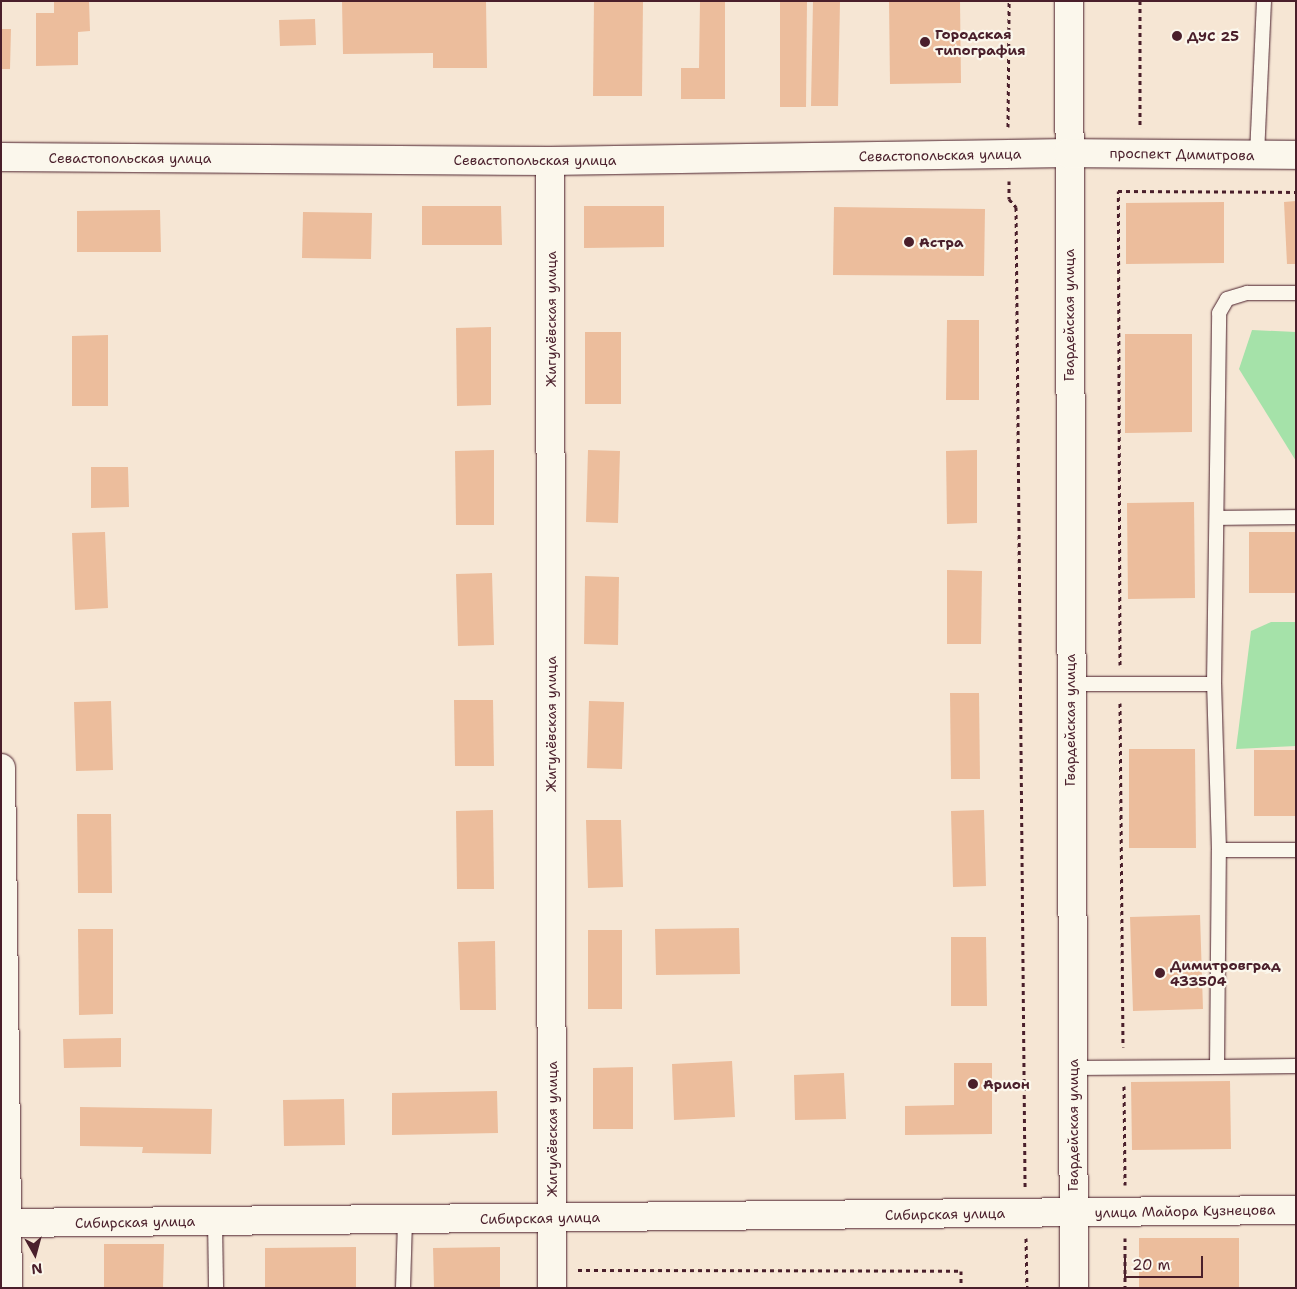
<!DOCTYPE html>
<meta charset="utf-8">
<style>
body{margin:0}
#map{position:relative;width:1297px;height:1289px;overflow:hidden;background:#f6e6d4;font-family:"Shantell Sans",sans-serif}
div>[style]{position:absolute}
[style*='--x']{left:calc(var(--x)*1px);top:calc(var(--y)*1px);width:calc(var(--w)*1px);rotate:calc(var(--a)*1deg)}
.green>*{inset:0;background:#a5e2a9}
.building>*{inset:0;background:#ecbd9c}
.path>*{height:3px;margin-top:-1.5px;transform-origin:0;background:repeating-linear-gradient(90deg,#4a1f2b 0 4px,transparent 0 8px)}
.roads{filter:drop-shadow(0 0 1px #4a1f2b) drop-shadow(0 0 1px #4a1f2b)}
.service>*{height:14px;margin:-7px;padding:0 7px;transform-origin:7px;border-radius:7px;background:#fbf7ec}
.minor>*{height:28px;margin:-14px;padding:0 14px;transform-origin:14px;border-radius:14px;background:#fbf7ec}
.tertiary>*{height:28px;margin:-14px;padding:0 14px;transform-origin:14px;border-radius:14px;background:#fbf7ec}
.secondary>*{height:28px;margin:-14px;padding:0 14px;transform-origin:14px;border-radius:14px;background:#fbf7ec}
.dots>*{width:14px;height:14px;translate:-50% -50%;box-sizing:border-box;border:2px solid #fbf7ec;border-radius:50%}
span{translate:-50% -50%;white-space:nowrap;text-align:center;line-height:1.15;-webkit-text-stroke:4.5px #fbf7ec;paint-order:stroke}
.poi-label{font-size:14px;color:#4a1f2b;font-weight:700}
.left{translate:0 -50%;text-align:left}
.street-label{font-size:14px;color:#4a1f2b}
.frame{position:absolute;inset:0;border:2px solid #4a1f2b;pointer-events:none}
.north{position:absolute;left:10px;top:1229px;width:50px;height:50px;-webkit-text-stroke:4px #fbf7ec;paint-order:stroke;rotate:173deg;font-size:14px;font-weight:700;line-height:20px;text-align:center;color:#4a1f2b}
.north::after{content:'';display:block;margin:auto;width:18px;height:22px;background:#4a1f2b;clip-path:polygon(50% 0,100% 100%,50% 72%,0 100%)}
.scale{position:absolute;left:1124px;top:1256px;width:79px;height:22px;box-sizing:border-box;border:2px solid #4a1f2b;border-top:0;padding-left:6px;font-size:15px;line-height:18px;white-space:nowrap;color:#4a1f2b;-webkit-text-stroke:4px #fbf7ec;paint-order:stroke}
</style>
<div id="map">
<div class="green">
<div style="clip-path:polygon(1252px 330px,1296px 332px,1296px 461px,1239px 369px)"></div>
<div style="clip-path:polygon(1271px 622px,1296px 622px,1296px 746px,1236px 749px,1251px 631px)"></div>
</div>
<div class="building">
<div style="clip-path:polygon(54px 1px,89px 1px,90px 31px,78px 32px,78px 65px,36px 66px,36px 13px,54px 13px)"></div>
<div style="clip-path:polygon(342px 1px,486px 1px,487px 68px,433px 68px,433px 53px,343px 54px)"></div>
<div style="clip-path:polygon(594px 1px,643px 1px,642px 96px,593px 96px)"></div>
<div style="clip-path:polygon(700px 1px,725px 1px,725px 99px,681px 99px,681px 68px,699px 68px)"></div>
<div style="clip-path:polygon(780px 1px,807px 1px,806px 107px,780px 107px)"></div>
<div style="clip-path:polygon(813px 1px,840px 1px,838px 106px,811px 106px)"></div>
<div style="clip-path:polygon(889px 1px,960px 1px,961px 83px,890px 84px)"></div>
<div style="clip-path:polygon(315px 19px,316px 45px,280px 46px,279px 20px)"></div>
<div style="clip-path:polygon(1px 29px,11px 29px,10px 69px,1px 69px)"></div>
<div style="clip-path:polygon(1296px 201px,1296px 264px,1287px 264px,1284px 202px)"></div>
<div style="clip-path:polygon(1224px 202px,1224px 263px,1126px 264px,1126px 203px)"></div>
<div style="clip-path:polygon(422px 206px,501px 206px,502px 245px,422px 245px)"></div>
<div style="clip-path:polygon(584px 206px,664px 206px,664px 247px,584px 248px)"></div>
<div style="clip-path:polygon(834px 207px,985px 209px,984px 276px,833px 275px)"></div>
<div style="clip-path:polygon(160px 210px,161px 252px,77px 252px,77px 211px)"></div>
<div style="clip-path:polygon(303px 212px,372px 213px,371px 259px,302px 258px)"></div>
<div style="clip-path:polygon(947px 320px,979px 320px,979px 400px,946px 400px)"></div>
<div style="clip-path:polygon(491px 327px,491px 405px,457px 406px,456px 328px)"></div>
<div style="clip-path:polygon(585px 332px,621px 332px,621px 404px,585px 404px)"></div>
<div style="clip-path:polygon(1125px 334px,1192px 334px,1192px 432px,1125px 433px)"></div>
<div style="clip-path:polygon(108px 335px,108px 406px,72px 406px,72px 336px)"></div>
<div style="clip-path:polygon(494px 450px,494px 525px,456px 525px,455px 451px)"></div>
<div style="clip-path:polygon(588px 450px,620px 451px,618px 523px,586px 522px)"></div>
<div style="clip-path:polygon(977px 450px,977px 523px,947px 524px,946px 451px)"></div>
<div style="clip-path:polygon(91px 467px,128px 467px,129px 507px,91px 508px)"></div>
<div style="clip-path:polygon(1194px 502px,1195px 598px,1128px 599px,1127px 503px)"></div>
<div style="clip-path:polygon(105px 532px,108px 608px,75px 610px,72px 533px)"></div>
<div style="clip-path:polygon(1249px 532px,1296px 532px,1296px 593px,1249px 593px)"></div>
<div style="clip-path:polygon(947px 570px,982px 571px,981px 644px,947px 644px)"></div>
<div style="clip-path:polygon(492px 573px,494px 645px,458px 646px,456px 574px)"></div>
<div style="clip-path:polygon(585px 576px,619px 577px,618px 645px,584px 644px)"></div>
<div style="clip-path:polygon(950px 693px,979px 693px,980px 779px,951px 779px)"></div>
<div style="clip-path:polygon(454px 700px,493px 700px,494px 766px,455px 766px)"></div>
<div style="clip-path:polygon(111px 701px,113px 770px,76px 771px,74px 702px)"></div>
<div style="clip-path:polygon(589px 701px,624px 702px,622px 769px,587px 768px)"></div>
<div style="clip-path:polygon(1129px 749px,1195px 749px,1196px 848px,1129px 848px)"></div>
<div style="clip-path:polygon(1254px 750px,1296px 750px,1296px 816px,1254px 816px)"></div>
<div style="clip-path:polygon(493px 810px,494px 889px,457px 889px,456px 811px)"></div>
<div style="clip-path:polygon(984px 810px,986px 886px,953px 887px,951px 811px)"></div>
<div style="clip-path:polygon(77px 814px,111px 814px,112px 893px,78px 893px)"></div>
<div style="clip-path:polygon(586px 820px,621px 820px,623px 887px,588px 888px)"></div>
<div style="clip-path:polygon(1200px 915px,1203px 1009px,1133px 1011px,1130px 917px)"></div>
<div style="clip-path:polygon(739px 928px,740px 974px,656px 975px,655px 929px)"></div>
<div style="clip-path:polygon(78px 929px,113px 929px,113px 1014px,79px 1015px)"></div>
<div style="clip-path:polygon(588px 930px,622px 930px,622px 1009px,588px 1009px)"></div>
<div style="clip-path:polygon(951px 937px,986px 937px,987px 1006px,951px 1006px)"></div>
<div style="clip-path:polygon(495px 941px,496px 1010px,460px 1010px,458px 942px)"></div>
<div style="clip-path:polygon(121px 1038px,121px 1067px,64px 1068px,63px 1039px)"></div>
<div style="clip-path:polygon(732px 1061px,735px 1117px,674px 1120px,672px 1064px)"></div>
<div style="clip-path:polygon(954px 1063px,992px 1063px,992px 1134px,905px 1135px,905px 1106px,954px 1105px)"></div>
<div style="clip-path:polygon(633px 1067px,633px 1129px,593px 1129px,593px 1068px)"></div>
<div style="clip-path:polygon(844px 1073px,846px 1119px,795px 1120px,794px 1075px)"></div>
<div style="clip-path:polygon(1230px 1081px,1231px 1149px,1132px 1150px,1131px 1082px)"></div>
<div style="clip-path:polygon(497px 1091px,498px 1133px,392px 1135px,392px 1093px)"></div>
<div style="clip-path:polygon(344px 1099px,345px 1145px,284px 1146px,283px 1100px)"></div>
<div style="clip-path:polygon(80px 1107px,212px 1109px,211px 1154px,142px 1153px,143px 1147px,80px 1146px)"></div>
<div style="clip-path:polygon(1139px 1238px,1239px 1238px,1239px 1288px,1139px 1288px)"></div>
<div style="clip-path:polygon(104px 1244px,164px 1244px,163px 1288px,104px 1288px)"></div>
<div style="clip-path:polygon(356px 1247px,356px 1288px,265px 1288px,265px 1248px)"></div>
<div style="clip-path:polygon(500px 1247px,500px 1288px,434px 1288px,433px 1248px)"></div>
</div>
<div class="path">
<div style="--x:1140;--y:1;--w:126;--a:90"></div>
<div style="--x:1008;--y:127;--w:126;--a:-89.5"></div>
<div style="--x:1009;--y:181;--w:18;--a:90"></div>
<div style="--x:1009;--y:199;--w:11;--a:49"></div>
<div style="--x:1016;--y:207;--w:980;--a:89.47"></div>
<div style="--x:1120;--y:665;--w:474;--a:-90.2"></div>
<div style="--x:1118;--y:191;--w:178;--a:0.3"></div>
<div style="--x:1120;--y:703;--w:344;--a:89.5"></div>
<div style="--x:1124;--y:1086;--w:99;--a:89.4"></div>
<div style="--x:1026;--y:1238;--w:50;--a:88.9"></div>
<div style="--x:1125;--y:1238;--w:50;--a:90"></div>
<div style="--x:578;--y:1270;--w:383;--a:0.1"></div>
<div style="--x:961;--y:1271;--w:17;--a:90"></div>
</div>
<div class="roads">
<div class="service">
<div style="--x:1257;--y:155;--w:154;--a:-87.4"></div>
<div style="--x:1217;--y:518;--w:79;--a:-0.7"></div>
<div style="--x:1070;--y:684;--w:144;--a:0"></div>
<div style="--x:1214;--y:684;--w:371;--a:-89.2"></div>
<div style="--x:1219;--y:313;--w:16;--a:-60"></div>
<div style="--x:1227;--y:299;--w:21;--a:-17"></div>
<div style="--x:1247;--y:293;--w:49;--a:0"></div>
<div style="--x:1219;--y:850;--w:77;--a:0"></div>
<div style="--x:1217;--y:1067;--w:79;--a:-0.7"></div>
<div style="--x:1073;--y:1068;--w:144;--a:-0.4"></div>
<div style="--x:1217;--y:1067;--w:217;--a:-89.5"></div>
<div style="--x:1219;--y:850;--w:166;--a:-91.7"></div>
<div style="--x:215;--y:1221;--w:67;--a:89.1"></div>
<div style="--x:403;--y:1288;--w:69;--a:-88.3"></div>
</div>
<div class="minor">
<div style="--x:550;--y:161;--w:1127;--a:89.9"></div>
<div style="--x:6;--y:1223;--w:1290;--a:-0.58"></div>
</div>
<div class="tertiary">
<div style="--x:1;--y:157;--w:549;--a:0.42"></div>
<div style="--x:550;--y:161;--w:518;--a:-0.88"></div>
<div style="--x:1;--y:768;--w:520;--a:89.23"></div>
</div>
<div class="secondary">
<div style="--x:1069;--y:1;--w:1287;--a:89.78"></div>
<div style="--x:1068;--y:153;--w:228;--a:0.5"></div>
</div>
</div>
<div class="dots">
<div style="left:1177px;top:36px;background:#4a1f2b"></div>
<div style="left:925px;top:42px;background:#4a1f2b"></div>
<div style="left:909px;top:242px;background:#4a1f2b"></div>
<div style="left:1160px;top:973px;background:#4a1f2b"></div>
<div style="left:973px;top:1084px;background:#4a1f2b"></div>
</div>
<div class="poi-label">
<span class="left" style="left:935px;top:42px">Городская<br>типография</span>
<span class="left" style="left:1187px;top:36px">ДУС 25</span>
<span class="left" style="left:919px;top:242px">Астра</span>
<span class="left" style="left:1170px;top:973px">Димитровград<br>433504</span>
<span class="left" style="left:983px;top:1084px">Арион</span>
</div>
<div class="street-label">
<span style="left:1182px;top:154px;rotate:1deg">проспект Димитрова</span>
<span style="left:940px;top:155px;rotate:-1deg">Севастопольская улица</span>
<span style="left:130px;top:158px">Севастопольская улица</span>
<span style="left:535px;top:160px">Севастопольская улица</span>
<span style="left:1069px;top:315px;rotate:-90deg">Гвардейская улица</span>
<span style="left:551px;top:319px;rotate:-90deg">Жигулёвская улица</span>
<span style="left:1070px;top:720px;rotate:-90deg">Гвардейская улица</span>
<span style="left:551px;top:724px;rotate:-90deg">Жигулёвская улица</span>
<span style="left:1073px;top:1125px;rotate:-90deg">Гвардейская улица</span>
<span style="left:552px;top:1129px;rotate:-90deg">Жигулёвская улица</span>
<span style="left:1185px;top:1211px;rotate:-1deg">улица Майора Кузнецова</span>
<span style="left:945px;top:1214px;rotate:-1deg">Сибирская улица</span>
<span style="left:540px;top:1218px;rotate:-1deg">Сибирская улица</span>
<span style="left:135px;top:1222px;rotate:-1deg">Сибирская улица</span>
</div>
<div class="frame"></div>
<div class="north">N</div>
<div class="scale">20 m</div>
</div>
